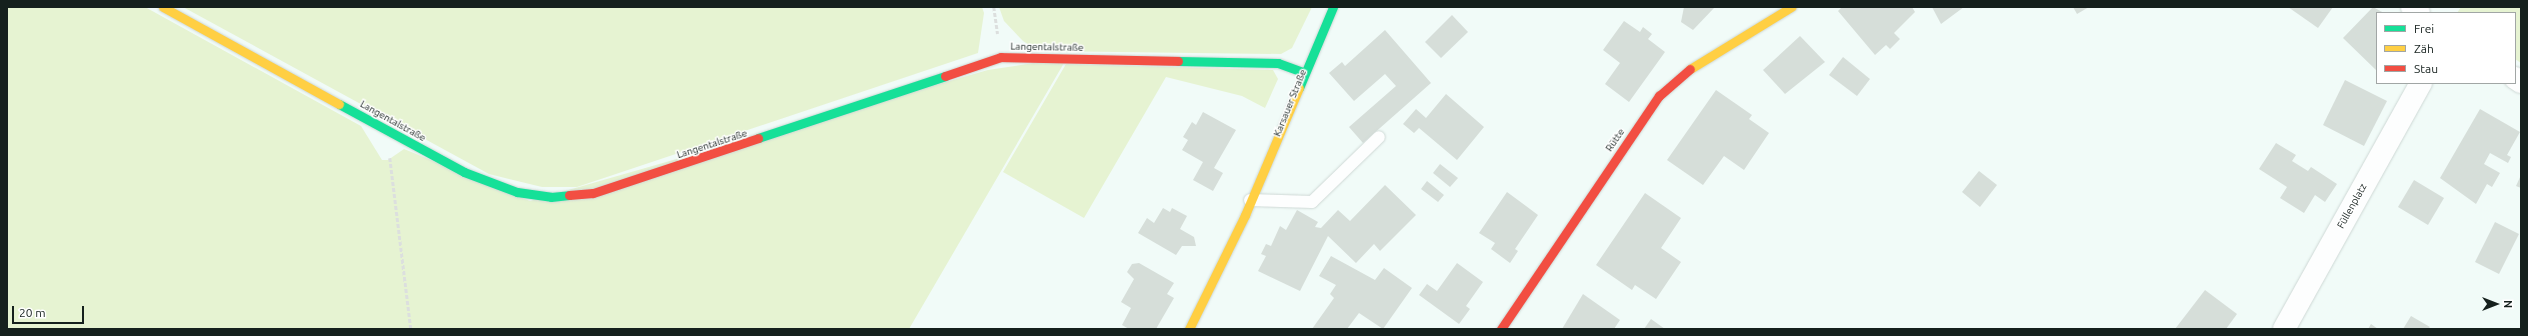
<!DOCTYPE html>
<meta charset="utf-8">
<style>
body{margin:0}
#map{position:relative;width:2528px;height:336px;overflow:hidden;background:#f1fbf8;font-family:Ubuntu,sans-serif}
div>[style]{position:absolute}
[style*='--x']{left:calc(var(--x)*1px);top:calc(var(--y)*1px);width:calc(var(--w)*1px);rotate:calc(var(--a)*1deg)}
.green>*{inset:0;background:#e6f3d2}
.building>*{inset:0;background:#d6ded9}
.path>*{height:2.5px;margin-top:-1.25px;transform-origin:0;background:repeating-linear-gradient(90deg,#dcdfde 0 4px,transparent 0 6px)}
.roads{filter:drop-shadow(0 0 1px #ced8d5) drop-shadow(0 0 1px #ced8d5)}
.lane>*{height:12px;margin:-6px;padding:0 6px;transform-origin:6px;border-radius:6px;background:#fdfefe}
.street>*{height:22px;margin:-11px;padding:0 11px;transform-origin:11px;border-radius:11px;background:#fdfefe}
.fast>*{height:9px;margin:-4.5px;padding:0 4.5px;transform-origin:4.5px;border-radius:4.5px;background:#16e098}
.slow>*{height:9px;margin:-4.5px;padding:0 4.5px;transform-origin:4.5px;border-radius:4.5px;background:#ffcf43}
.jam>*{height:9px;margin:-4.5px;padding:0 4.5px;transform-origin:4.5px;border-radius:4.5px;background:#f24e42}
span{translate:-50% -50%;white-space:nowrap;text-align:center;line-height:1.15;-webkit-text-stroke:3px #fff;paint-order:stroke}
.street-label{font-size:10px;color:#15201d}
.frame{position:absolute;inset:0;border:8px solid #15201d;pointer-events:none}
.legend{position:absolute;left:2376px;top:12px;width:140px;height:72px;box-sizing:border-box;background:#fff;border:1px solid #a1a6a5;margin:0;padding:5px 7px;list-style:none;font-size:12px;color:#15201d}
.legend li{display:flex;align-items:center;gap:8px;height:20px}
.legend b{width:20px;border:1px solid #a1a6a5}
.north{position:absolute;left:2476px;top:284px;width:40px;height:40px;-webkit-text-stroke:3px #fff;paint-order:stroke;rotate:90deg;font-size:11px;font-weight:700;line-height:16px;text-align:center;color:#15201d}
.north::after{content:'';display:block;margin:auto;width:14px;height:18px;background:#15201d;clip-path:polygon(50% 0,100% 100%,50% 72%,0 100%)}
.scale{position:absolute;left:12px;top:306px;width:72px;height:18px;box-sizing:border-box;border:2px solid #15201d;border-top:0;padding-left:5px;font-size:12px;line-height:14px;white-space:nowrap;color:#15201d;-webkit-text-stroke:3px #fff;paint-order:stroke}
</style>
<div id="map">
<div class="green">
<div style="clip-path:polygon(7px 7px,145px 7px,361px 126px,382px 160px,388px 160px,404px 149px,530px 201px,988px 70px,1040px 62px,1064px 63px,909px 329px,7px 329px)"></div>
<div style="clip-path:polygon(183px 7px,982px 7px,984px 13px,978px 53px,577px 187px,542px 187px,489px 174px)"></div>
<div style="clip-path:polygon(999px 7px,1312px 7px,1292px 48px,1281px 54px,1039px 51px,1023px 41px,1004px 21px)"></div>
<div style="clip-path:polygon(2461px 7px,2521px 7px,2521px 63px,2515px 59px,2515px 13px,2457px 13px)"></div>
<div style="clip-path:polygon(1066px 64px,1273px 70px,1278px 79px,1265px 108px,1242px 96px,1166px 77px,1084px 218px,1003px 172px)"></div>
</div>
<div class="building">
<div style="clip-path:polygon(1684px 7px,1715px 7px,1693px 30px,1681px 22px)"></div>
<div style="clip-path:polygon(1842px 7px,1912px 7px,1915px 12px,1894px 33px,1900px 39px,1890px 49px,1886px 45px,1875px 55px,1838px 11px)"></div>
<div style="clip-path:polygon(1932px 7px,1964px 7px,1941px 24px)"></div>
<div style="clip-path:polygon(2073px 7px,2089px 7px,2077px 14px)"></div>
<div style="clip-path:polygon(2288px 7px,2333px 7px,2318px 28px)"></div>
<div style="clip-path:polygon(2373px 7px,2384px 13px,2377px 13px,2377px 71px,2343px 38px)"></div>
<div style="clip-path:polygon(1452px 15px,1468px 32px,1441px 58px,1425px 42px)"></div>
<div style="clip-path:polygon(1624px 21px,1640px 32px,1643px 27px,1652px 34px,1648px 39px,1665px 52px,1629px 102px,1605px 84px,1620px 63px,1603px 50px)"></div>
<div style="clip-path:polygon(1385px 30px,1431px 83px,1363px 143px,1349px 127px,1396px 86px,1385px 74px,1354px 101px,1329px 73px,1342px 62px,1345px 66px)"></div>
<div style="clip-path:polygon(1800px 36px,1825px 62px,1785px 94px,1763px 70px)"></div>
<div style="clip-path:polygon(1843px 57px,1870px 79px,1857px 96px,1829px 75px)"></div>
<div style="clip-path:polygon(2345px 80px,2387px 101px,2364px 146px,2323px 125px)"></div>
<div style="clip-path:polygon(1716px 90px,1752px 115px,1749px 119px,1769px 133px,1744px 170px,1724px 156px,1703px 185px,1667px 160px)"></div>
<div style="clip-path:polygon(1446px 94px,1484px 127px,1457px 160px,1419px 128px,1414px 133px,1403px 124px,1416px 109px,1426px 118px)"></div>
<div style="clip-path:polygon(2480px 109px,2520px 132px,2507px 155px,2511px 157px,2508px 163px,2490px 153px,2484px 164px,2500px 173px,2492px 187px,2487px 184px,2476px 204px,2440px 178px)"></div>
<div style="clip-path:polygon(1203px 112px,1236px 130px,1214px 168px,1223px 173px,1213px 191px,1193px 180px,1203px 162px,1182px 150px,1188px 140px,1183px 137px,1192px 122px,1196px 125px)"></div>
<div style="clip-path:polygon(2276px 143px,2296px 155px,2292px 161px,2308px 171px,2311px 167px,2337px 184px,2325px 202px,2315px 195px,2304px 213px,2280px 198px,2287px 187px,2259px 169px)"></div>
<div style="clip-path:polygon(1440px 164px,1458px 178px,1450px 187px,1433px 173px)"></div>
<div style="clip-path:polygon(1979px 171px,1997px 185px,1980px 207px,1962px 192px)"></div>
<div style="clip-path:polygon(2521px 175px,2521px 188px,2516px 186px)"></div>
<div style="clip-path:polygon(2414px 180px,2444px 198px,2428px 225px,2398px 207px)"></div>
<div style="clip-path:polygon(1427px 181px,1444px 195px,1438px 202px,1421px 189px)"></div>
<div style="clip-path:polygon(1385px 185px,1416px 215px,1380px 251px,1374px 244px,1356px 263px,1328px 236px,1300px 291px,1258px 271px,1266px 256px,1261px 254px,1266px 244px,1271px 246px,1280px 226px,1286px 230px,1297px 210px,1318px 222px,1315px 227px,1321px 228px,1338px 210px,1350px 221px)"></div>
<div style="clip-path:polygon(1507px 192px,1538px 215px,1515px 249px,1518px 251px,1510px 263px,1491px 249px,1495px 243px,1479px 233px)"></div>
<div style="clip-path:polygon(1645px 193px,1681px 218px,1661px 248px,1681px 262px,1656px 299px,1635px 285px,1632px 290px,1596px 265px)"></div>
<div style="clip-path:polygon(1163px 208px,1170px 212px,1172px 208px,1187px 216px,1180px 229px,1194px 237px,1196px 246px,1182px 246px,1176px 255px,1138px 233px,1147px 218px,1154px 223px)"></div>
<div style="clip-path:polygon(2495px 222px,2519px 234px,2499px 274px,2475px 262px)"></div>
<div style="clip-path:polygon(1331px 256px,1375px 280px,1384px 268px,1412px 288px,1383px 329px,1359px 313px,1347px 329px,1312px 329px,1334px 298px,1330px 294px,1336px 285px,1319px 276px)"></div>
<div style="clip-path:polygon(1139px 263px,1174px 283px,1167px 294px,1174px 298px,1156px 329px,1129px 329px,1122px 325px,1131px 308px,1121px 302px,1134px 279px,1127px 272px,1132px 264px)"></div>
<div style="clip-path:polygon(1457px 263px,1483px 282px,1466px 306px,1470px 309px,1459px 324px,1419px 295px,1427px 284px,1437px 291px)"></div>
<div style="clip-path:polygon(2205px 290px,2237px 314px,2226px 329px,2175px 329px)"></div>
<div style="clip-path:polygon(1583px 294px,1620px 320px,1614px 329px,1562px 329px)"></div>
<div style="clip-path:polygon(2411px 316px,2430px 327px,2428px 329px,2403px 329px)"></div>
<div style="clip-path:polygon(1651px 319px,1665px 329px,1644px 329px)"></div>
<div style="clip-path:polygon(2371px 324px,2378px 329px,2368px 329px)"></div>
</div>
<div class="path">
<div style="--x:994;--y:7;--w:27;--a:82"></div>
<div style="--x:390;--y:158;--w:172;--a:83"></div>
</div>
<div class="roads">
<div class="lane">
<div style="--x:1250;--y:200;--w:62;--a:1.8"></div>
<div style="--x:1312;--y:202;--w:93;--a:-44.1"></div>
</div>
<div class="street">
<div style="--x:2412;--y:7;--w:9;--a:41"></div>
<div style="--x:2515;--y:78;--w:7;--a:34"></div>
<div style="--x:2284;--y:329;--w:282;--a:-60.9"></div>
</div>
<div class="fast">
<div style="--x:1178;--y:61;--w:100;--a:1.1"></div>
<div style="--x:1278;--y:63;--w:27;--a:20"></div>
<div style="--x:1299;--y:88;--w:88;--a:-67.2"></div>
<div style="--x:339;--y:104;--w:142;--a:28.5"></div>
<div style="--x:464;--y:172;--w:57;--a:20.7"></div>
<div style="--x:517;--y:192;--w:34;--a:8"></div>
<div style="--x:551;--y:197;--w:18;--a:-6"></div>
<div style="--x:758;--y:138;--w:197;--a:-18.3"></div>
</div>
<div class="slow">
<div style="--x:163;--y:7;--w:201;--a:28.9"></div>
<div style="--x:1690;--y:69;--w:119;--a:-31.5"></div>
<div style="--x:1189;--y:329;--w:127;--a:-63.8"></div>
<div style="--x:1245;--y:215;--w:138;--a:-67"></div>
</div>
<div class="jam">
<div style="--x:945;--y:76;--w:59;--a:-18.7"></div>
<div style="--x:1001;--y:57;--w:177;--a:1.3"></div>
<div style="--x:569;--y:195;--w:24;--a:-5"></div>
<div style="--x:593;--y:193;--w:174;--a:-18.4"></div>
<div style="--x:1501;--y:329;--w:282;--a:-55.9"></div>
<div style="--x:1659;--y:96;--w:41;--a:-41.1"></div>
</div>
</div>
<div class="street-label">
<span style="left:1047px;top:47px;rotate:1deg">Langentalstraße</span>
<span style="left:1290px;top:103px;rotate:-68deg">Karsauer Straße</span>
<span style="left:393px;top:121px;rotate:29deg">Langentalstraße</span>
<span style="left:1615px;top:140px;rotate:-56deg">Rütte</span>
<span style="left:712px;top:144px;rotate:-18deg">Langentalstraße</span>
<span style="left:2352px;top:206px;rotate:-61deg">Füllenplatz</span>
</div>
<div class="frame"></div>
<ul class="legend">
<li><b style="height:5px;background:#16e098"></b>Frei</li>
<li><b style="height:5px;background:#ffcf43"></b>Zäh</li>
<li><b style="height:5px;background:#f24e42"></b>Stau</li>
</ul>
<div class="north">N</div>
<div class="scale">20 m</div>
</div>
